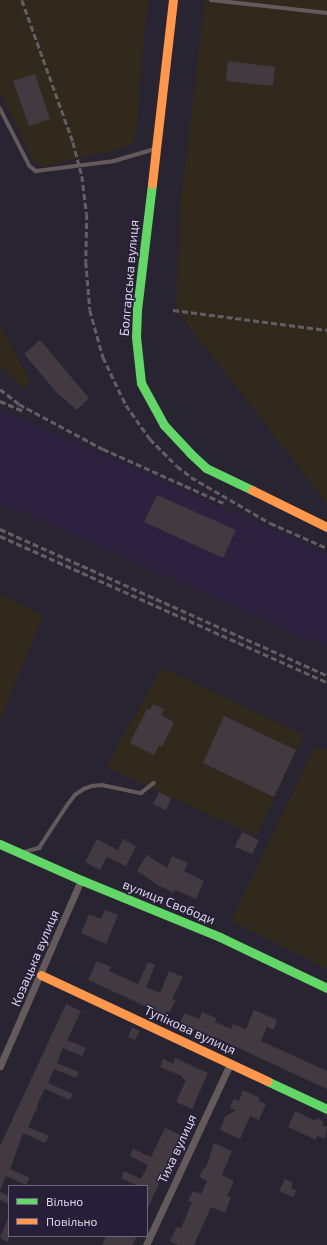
<!DOCTYPE html>
<meta charset="utf-8">
<style>
body{margin:0}
#map{position:relative;width:327px;height:1245px;overflow:hidden;background:#292432;font-family:"Exo 2",sans-serif}
div>[style]{position:absolute}
[style*='--x']{left:calc(var(--x)*1px);top:calc(var(--y)*1px);width:calc(var(--w)*1px);rotate:calc(var(--a)*1deg)}
.industrial>*{inset:0;background:#31291c}
.built>*{inset:0;background:#2c213f}
.building>*{inset:0;background:#433a41}
.lane>*{height:3.5px;margin:-1.75px;padding:0 1.75px;transform-origin:1.75px;border-radius:1.75px;background:#655a5b}
.street>*{height:7px;margin:-3.5px;padding:0 3.5px;transform-origin:3.5px;border-radius:3.5px;background:#655a5b}
.fast>*{height:9px;margin:-4.5px;padding:0 4.5px;transform-origin:4.5px;border-radius:4.5px;background:#63d668}
.slow>*{height:9px;margin:-4.5px;padding:0 4.5px;transform-origin:4.5px;border-radius:4.5px;background:#ff974d}
.rail>*{height:2.5px;margin-top:-1.25px;transform-origin:0;background:repeating-linear-gradient(90deg,#645e63 0 6px,transparent 0 9px)}
span{translate:-50% -50%;white-space:nowrap;text-align:center;line-height:1.15;-webkit-text-stroke:3px #271e38;paint-order:stroke}
.street-label{font-size:13px;color:#dcd7e8}
.legend{position:absolute;left:8px;top:1185px;width:140px;height:52px;box-sizing:border-box;background:#271e38;border:1px solid #6f687e;margin:0;padding:5px 7px;list-style:none;font-size:12px;color:#dcd7e8}
.legend li{display:flex;align-items:center;gap:8px;height:20px}
.legend b{width:20px;border:1px solid #6f687e}
</style>
<div id="map">
<div class="industrial">
<div style="clip-path:polygon(0 0,149px 0,144px 37px,136px 136px,133px 142px,126px 147px,43px 167px,34px 162px,0 92px)"></div>
<div style="clip-path:polygon(205px 0,327px 0,327px 503px,176px 310px,181px 201px)"></div>
<div style="clip-path:polygon(0 325px,31px 382px,23px 389px,0 366px)"></div>
<div style="clip-path:polygon(0 595px,43px 615px,0 720px)"></div>
<div style="clip-path:polygon(162px 668px,304px 735px,256px 836px,106px 767px)"></div>
<div style="clip-path:polygon(317px 747px,327px 750px,327px 969px,231px 921px,313px 750px)"></div>
</div>
<div class="built">
<div style="clip-path:polygon(0 409px,327px 554px,327px 647px,0 502px)"></div>
</div>
<div class="building">
<div style="clip-path:polygon(228px 61px,275px 67px,273px 86px,226px 81px)"></div>
<div style="clip-path:polygon(35px 74px,50px 119px,29px 126px,13px 81px)"></div>
<div style="clip-path:polygon(40px 340px,89px 398px,77px 410px,57px 393px,24px 354px)"></div>
<div style="clip-path:polygon(157px 495px,236px 530px,223px 558px,144px 522px)"></div>
<div style="clip-path:polygon(153px 704px,164px 709px,161px 715px,174px 722px,162px 747px,159px 745px,154px 755px,130px 743px,147px 709px,150px 710px)"></div>
<div style="clip-path:polygon(224px 716px,296px 750px,274px 797px,203px 763px)"></div>
<div style="clip-path:polygon(159px 792px,171px 798px,166px 810px,153px 804px)"></div>
<div style="clip-path:polygon(242px 832px,259px 840px,252px 854px,235px 847px)"></div>
<div style="clip-path:polygon(97px 839px,118px 850px,123px 839px,136px 846px,126px 866px,107px 857px,100px 870px,85px 862px)"></div>
<div style="clip-path:polygon(147px 855px,167px 868px,172px 856px,188px 863px,184px 871px,204px 881px,196px 899px,175px 890px,174px 893px,158px 885px,137px 871px)"></div>
<div style="clip-path:polygon(105px 910px,118px 915px,106px 944px,81px 933px,89px 914px,101px 919px)"></div>
<div style="clip-path:polygon(97px 961px,111px 967px,109px 971px,138px 984px,148px 962px,155px 965px,146px 987px,160px 993px,169px 971px,183px 977px,172px 999px,176px 1000px,170px 1012px,167px 1011px,165px 1015px,88px 980px)"></div>
<div style="clip-path:polygon(66px 1004px,81px 1011px,67px 1040px,86px 1048px,82px 1056px,63px 1048px,57px 1063px,79px 1072px,76px 1078px,54px 1069px,48px 1083px,73px 1094px,70px 1100px,45px 1089px,44px 1090px,37px 1106px,38px 1106px,28px 1127px,49px 1136px,45px 1143px,23px 1133px,10px 1169px,30px 1178px,26px 1185px,6px 1176px,0 1191px,0 1146px)"></div>
<div style="clip-path:polygon(254px 1010px,277px 1020px,274px 1030px,267px 1027px,261px 1041px,327px 1071px,327px 1089px,217px 1038px,179px 1024px,185px 1013px,199px 1019px,202px 1012px,216px 1018px,215px 1022px,231px 1029px,233px 1024px,246px 1029px)"></div>
<div style="clip-path:polygon(132px 1027px,140px 1031px,135px 1040px,128px 1037px)"></div>
<div style="clip-path:polygon(175px 1058px,208px 1073px,192px 1109px,176px 1102px,186px 1080px,182px 1078px,182px 1076px,160px 1067px,163px 1059px,173px 1064px)"></div>
<div style="clip-path:polygon(243px 1090px,260px 1098px,259px 1101px,266px 1104px,259px 1120px,250px 1116px,240px 1139px,220px 1130px,225px 1117px,236px 1110px,230px 1108px,234px 1099px,239px 1101px)"></div>
<div style="clip-path:polygon(295px 1111px,316px 1121px,317px 1118px,324px 1122px,322px 1125px,327px 1127px,325px 1139px,317px 1136px,316px 1140px,288px 1127px)"></div>
<div style="clip-path:polygon(165px 1128px,181px 1135px,147px 1210px,147px 1186px,138px 1186px,121px 1178px,124px 1171px,141px 1179px,148px 1165px,130px 1156px,133px 1149px,151px 1157px)"></div>
<div style="clip-path:polygon(214px 1143px,232px 1151px,222px 1175px,234px 1181px,227px 1196px,231px 1198px,225px 1213px,211px 1207px,194px 1245px,178px 1245px,170px 1241px,177px 1227px,181px 1228px,192px 1202px,188px 1201px,193px 1191px,201px 1194px,207px 1181px,199px 1177px,204px 1167px,206px 1168px)"></div>
<div style="clip-path:polygon(285px 1179px,293px 1183px,291px 1188px,296px 1191px,293px 1197px,279px 1191px)"></div>
<div style="clip-path:polygon(0 1192px,9px 1196px,9px 1204px,0 1200px)"></div>
<div style="clip-path:polygon(9px 1217px,9px 1238px,7px 1242px,0 1237px)"></div>
<div style="clip-path:polygon(106px 1236px,137px 1236px,132px 1245px,102px 1245px)"></div>
</div>
<div class="lane">
<div style="--x:211;--y:0;--w:117;--a:6.4"></div>
<div style="--x:0;--y:108;--w:65;--a:62.7"></div>
<div style="--x:30;--y:166;--w:8;--a:40"></div>
<div style="--x:36;--y:171;--w:79;--a:-7.3"></div>
<div style="--x:114;--y:161;--w:43;--a:-16.3"></div>
<div style="--x:24;--y:852;--w:16;--a:-15"></div>
<div style="--x:39;--y:848;--w:53;--a:-56.6"></div>
<div style="--x:68;--y:804;--w:11;--a:-52"></div>
<div style="--x:75;--y:795;--w:11;--a:-34"></div>
<div style="--x:84;--y:789;--w:9;--a:-21"></div>
<div style="--x:92;--y:786;--w:10;--a:-6"></div>
<div style="--x:102;--y:785;--w:40;--a:12"></div>
<div style="--x:141;--y:793;--w:16;--a:-38"></div>
</div>
<div class="street">
<div style="--x:0;--y:1066;--w:203;--a:-66.5"></div>
<div style="--x:146;--y:1245;--w:200;--a:-65.1"></div>
</div>
<div class="fast">
<div style="--x:152;--y:184;--w:126;--a:96.8"></div>
<div style="--x:137;--y:309;--w:28;--a:92"></div>
<div style="--x:136;--y:337;--w:46;--a:83.8"></div>
<div style="--x:141;--y:383;--w:48;--a:61.3"></div>
<div style="--x:164;--y:425;--w:38;--a:47"></div>
<div style="--x:190;--y:453;--w:22;--a:43"></div>
<div style="--x:206;--y:468;--w:51;--a:25.6"></div>
<div style="--x:0;--y:844;--w:89;--a:24"></div>
<div style="--x:81;--y:880;--w:150;--a:22.3"></div>
<div style="--x:220;--y:937;--w:119;--a:25.5"></div>
<div style="--x:267;--y:1081;--w:66;--a:25"></div>
</div>
<div class="slow">
<div style="--x:152;--y:184;--w:185;--a:-83.5"></div>
<div style="--x:252;--y:490;--w:84;--a:26.3"></div>
<div style="--x:41;--y:975;--w:250;--a:25.1"></div>
</div>
<div class="rail">
<div style="--x:22;--y:0;--w:151;--a:70.2"></div>
<div style="--x:73;--y:142;--w:35;--a:75"></div>
<div style="--x:82;--y:176;--w:38;--a:83"></div>
<div style="--x:87;--y:214;--w:48;--a:91.2"></div>
<div style="--x:86;--y:262;--w:48;--a:85.2"></div>
<div style="--x:90;--y:310;--w:49;--a:74.5"></div>
<div style="--x:103;--y:357;--w:53;--a:64.4"></div>
<div style="--x:126;--y:405;--w:42;--a:54.8"></div>
<div style="--x:150;--y:439;--w:38;--a:45"></div>
<div style="--x:177;--y:466;--w:18;--a:38"></div>
<div style="--x:191;--y:477;--w:91;--a:30.2"></div>
<div style="--x:270;--y:523;--w:62;--a:23.7"></div>
<div style="--x:173;--y:310;--w:155;--a:7.4"></div>
<div style="--x:0;--y:389;--w:24;--a:38"></div>
<div style="--x:19;--y:404;--w:95;--a:28.2"></div>
<div style="--x:103;--y:449;--w:133;--a:24.1"></div>
<div style="--x:0;--y:401;--w:25;--a:23"></div>
<div style="--x:0;--y:529;--w:358;--a:24.1"></div>
<div style="--x:0;--y:536;--w:358;--a:24.1"></div>
</div>
<div class="street-label">
<span style="left:129px;top:278px;rotate:-85deg">Болгарська вулиця</span>
<span style="left:169px;top:902px;rotate:22deg">вулиця Свободи</span>
<span style="left:35px;top:958px;rotate:-67deg">Козацька вулиця</span>
<span style="left:190px;top:1030px;rotate:25deg">Тупікова вулиця</span>
<span style="left:177px;top:1149px;rotate:-65deg">Тиха вулиця</span>
</div>
<ul class="legend">
<li><b style="height:5px;background:#63d668"></b>Вільно</li>
<li><b style="height:5px;background:#ff974d"></b>Повільно</li>
</ul>
</div>
